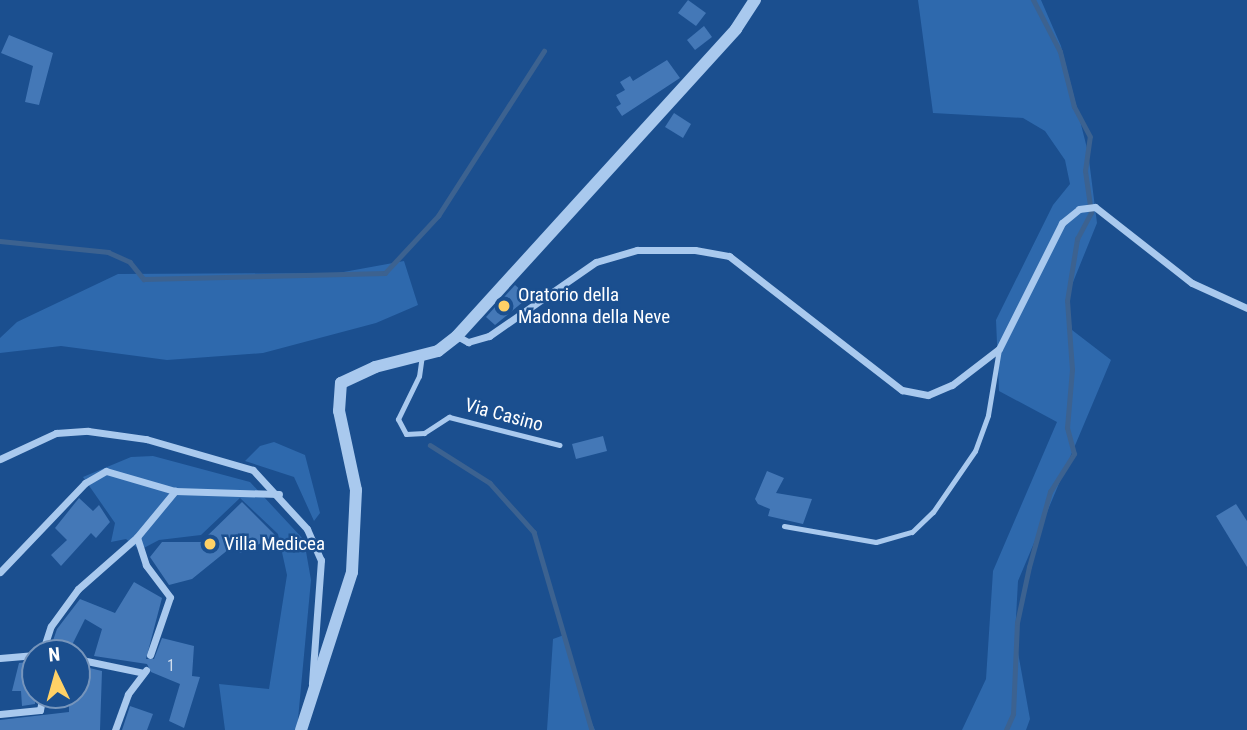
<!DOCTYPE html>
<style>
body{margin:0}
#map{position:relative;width:1247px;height:730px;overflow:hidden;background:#1b4f8f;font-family:"Roboto Condensed",sans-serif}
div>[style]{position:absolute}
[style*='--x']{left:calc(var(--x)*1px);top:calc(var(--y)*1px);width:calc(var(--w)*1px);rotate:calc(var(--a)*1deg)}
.green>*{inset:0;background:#2e69ad}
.stream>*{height:4.5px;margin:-2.25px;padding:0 2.25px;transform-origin:2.25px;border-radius:2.25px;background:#3c6290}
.building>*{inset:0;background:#4478b7}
.service>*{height:5px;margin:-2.5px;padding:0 2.5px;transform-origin:2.5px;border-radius:2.5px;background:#a9c9ee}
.minor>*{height:7px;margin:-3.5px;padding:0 3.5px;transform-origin:3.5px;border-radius:3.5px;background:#a9c9ee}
.tertiary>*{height:12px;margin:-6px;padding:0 6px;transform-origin:6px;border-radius:6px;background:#a9c9ee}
.dots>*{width:19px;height:19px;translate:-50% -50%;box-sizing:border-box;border:4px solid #1b4f8f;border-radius:50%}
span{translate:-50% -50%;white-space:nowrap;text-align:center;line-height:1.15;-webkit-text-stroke:5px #1b4f8f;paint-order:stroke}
.number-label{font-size:16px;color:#d0dded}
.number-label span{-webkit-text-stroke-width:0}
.poi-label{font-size:19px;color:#fff}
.left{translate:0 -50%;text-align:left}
.street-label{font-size:19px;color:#fff}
.north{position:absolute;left:21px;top:639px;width:70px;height:70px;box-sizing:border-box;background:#1b4f8f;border:2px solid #7695bc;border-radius:50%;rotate:355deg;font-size:19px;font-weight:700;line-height:28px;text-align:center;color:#fff}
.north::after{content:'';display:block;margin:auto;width:24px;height:32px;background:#ffd166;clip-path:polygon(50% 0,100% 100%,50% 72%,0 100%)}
</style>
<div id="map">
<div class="green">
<div style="clip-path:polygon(918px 0,1041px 0,1061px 46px,1088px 152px,1097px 223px,1067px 297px,1072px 330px,1111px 360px,1018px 581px,1015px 636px,1030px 719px,1026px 730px,962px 730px,986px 679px,993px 571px,1057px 422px,999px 391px,996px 320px,1053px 205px,1070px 184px,1065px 160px,1045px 131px,1023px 118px,933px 113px)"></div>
<div style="clip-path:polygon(404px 261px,418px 305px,376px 323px,263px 353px,167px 360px,61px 346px,0 353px,0 338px,17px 322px,118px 274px,338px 273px)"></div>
<div style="clip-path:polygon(274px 442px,305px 455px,320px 513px,314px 521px,294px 477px,245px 461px,260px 446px)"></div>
<div style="clip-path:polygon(153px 456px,250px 482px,304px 540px,311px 580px,297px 730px,225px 730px,219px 684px,269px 689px,287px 575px,278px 534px,240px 498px,201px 535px,159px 540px,140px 550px,126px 539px,111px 542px,115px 523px,83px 477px,131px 457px)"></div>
<div style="clip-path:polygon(564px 635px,590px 719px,595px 730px,547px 730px,553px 639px)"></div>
</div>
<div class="stream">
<div style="--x:0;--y:241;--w:109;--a:5.8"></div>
<div style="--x:108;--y:252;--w:24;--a:24"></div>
<div style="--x:130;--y:262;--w:22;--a:51"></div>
<div style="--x:144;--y:279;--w:241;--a:-1.4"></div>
<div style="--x:385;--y:273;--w:78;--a:-47.1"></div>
<div style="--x:438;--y:216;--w:196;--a:-57.3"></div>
<div style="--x:430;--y:445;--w:71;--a:32.3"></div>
<div style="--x:490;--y:483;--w:66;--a:48.1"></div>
<div style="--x:534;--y:532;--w:206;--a:73.7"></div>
<div style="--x:1006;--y:730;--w:17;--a:-66"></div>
<div style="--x:1013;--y:714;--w:91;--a:-87.5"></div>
<div style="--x:1017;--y:623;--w:57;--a:-77.9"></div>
<div style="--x:1029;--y:567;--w:78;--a:-74.4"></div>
<div style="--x:1050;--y:492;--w:45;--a:-57.7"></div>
<div style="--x:1074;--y:454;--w:27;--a:-105"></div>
<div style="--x:1067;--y:428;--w:58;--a:-85.1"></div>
<div style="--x:1072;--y:370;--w:69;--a:-94.1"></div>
<div style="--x:1067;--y:301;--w:63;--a:-80.8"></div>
<div style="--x:1077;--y:239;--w:30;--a:-62"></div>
<div style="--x:1091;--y:213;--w:42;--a:-98.1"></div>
<div style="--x:1085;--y:171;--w:34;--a:-82"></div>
<div style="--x:1090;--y:137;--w:34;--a:-118"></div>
<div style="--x:1074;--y:107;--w:57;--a:-104.3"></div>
<div style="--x:1060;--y:52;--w:59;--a:-117.4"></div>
</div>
<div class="building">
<div style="clip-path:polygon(688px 0,706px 13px,696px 26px,678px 13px)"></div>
<div style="clip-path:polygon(704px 26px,712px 37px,695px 50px,687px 40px)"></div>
<div style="clip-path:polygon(9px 35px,53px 53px,39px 105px,25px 102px,33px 66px,1px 53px)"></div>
<div style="clip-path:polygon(667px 60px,680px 78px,622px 116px,616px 107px,621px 104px,616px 95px,625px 90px,620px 82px,630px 76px,633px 81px)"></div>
<div style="clip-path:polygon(674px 113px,691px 124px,683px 138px,665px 127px)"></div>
<div style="clip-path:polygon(515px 285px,529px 297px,495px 325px,486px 317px)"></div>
<div style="clip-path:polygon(603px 436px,607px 451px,576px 459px,572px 444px)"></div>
<div style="clip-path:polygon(767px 471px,784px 478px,776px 493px,812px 499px,803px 524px,768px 516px,770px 509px,758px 504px,755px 499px)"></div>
<div style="clip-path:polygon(79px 498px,93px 511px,99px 505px,110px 522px,96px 538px,91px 533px,61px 566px,51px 555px,67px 540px,55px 528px)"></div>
<div style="clip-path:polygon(242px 502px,276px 536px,240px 553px,234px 545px,192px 579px,169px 585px,150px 557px,162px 542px,201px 542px)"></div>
<div style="clip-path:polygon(1236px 504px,1247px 521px,1247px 567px,1216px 516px)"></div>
<div style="clip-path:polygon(134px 582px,162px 598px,146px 659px,154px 659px,162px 638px,194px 646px,192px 676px,200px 677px,184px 728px,169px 721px,180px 684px,151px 672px,147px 664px,94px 656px,102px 629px,85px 619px,68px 653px,49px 652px,57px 629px,80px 599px,115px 613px)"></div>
<div style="clip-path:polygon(35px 661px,35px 704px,22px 706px,21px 691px,12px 691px,19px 663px)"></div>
<div style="clip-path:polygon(77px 665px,102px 671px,100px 730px,0 730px,0 720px,69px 712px,69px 695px,77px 695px)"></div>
<div style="clip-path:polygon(130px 706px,153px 714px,147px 730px,122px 730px)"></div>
</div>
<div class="service">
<div style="--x:422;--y:355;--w:21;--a:98"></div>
<div style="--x:419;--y:376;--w:48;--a:116"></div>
<div style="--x:398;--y:419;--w:17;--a:62"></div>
<div style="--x:406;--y:434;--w:18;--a:-3"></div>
<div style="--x:424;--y:433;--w:30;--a:-33"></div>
<div style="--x:449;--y:417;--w:114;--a:14.2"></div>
<div style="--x:784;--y:526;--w:93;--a:9.9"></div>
<div style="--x:876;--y:542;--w:37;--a:-16"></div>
<div style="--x:912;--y:532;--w:29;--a:-44"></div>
<div style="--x:933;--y:512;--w:74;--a:-55.5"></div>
<div style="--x:975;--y:451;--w:38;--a:-70"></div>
<div style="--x:988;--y:415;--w:67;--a:-80.5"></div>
</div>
<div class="minor">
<div style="--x:457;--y:336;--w:13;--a:29"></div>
<div style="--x:468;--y:342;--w:22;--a:-16"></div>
<div style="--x:489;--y:336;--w:130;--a:-34.7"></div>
<div style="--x:596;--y:262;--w:43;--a:-16.3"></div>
<div style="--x:637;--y:250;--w:58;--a:0"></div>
<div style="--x:695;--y:250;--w:35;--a:10"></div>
<div style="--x:729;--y:256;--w:219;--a:37.8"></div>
<div style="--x:902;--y:390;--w:26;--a:11"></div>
<div style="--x:928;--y:395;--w:26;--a:-23"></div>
<div style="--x:952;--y:385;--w:59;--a:-37.5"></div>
<div style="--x:999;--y:349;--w:141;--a:-63.4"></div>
<div style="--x:1062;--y:223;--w:22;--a:-39"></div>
<div style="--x:1079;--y:209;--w:16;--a:-7"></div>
<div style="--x:1095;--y:207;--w:123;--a:38.1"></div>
<div style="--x:1192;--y:283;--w:60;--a:24.4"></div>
<div style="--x:0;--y:459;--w:62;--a:-24.9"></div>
<div style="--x:56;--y:433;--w:32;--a:-4"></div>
<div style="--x:88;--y:431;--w:59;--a:7.9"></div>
<div style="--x:146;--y:439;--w:111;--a:16.2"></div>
<div style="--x:253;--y:470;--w:80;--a:47.5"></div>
<div style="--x:307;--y:529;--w:34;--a:66"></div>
<div style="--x:321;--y:560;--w:124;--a:94.2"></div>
<div style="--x:0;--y:572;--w:123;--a:-46.3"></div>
<div style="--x:85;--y:483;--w:24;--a:-30"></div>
<div style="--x:106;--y:471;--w:72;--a:16.2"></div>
<div style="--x:175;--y:491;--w:104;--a:1.7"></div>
<div style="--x:42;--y:653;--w:28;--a:-72"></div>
<div style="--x:51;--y:626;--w:46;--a:-53.9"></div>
<div style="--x:78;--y:589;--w:79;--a:-41.4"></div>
<div style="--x:150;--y:655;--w:61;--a:-71"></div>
<div style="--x:170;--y:597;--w:40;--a:-127"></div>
<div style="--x:146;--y:565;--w:29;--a:-108"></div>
<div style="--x:137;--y:537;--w:60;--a:-50.4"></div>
<div style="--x:0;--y:658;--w:35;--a:-5"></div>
<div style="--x:77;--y:659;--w:68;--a:11.8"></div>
<div style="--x:0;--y:714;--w:40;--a:-5.7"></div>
<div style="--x:40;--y:710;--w:15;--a:-79"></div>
<div style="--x:115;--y:730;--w:38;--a:-70"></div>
<div style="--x:128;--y:694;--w:30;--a:-53"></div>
</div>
<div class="tertiary">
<div style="--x:301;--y:730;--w:166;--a:-72.1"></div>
<div style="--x:352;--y:572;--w:82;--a:-87.2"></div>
<div style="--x:356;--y:490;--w:81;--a:-102.1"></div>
<div style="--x:339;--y:411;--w:28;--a:-86"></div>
<div style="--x:341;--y:383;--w:38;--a:-25"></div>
<div style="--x:375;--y:367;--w:65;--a:-14.3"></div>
<div style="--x:438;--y:351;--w:24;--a:-38"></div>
<div style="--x:457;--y:336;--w:415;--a:-47.7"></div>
<div style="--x:736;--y:29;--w:35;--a:-57"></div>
</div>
<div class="dots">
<div style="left:504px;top:306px;background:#ffd166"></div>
<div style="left:210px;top:544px;background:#ffd166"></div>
</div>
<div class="number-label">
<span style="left:171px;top:666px">1</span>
</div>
<div class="poi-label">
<span class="left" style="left:518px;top:306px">Oratorio della<br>Madonna della Neve</span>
<span class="left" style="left:224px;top:544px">Villa Medicea</span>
</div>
<div class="street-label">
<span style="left:504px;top:415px;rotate:15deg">Via Casino</span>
</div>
<div class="north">N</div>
</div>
